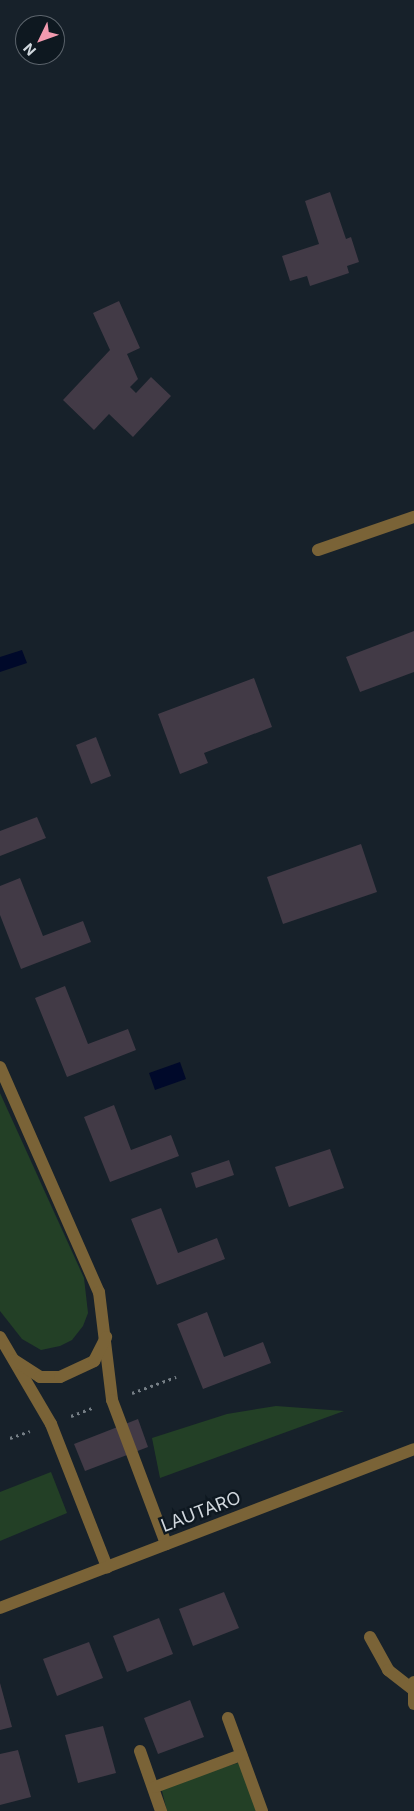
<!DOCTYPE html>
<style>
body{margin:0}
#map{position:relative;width:414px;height:1811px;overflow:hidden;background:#17212a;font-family:Inter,sans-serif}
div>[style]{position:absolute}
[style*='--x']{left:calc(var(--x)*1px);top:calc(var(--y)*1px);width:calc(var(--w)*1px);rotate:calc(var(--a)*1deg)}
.green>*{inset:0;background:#234026}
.water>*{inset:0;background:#00092a}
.building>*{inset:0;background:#423a46}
.path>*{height:3px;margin-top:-1.5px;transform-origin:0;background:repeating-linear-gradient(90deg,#757e85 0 2.5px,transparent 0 6.5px)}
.minor>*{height:12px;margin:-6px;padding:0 6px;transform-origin:6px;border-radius:6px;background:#7a6337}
span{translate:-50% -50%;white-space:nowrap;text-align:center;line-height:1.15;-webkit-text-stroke:5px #0e1820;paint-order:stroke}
.street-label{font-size:18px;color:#d0d7dd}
.north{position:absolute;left:15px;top:15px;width:50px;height:50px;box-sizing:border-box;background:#0e1820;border:1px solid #5c646c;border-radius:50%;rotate:228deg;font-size:14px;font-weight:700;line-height:20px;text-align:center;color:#d0d7dd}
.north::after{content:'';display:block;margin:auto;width:18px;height:22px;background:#f29aaf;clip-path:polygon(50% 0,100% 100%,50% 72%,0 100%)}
</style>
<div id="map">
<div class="green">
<div style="clip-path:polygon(0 1093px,84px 1278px,88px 1313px,83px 1326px,72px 1340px,60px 1346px,41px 1350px,22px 1339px,0 1311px)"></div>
<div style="clip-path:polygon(276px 1406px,344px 1411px,160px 1478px,152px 1438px,227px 1414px)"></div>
<div style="clip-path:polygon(51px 1472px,67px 1513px,0 1541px,0 1492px)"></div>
<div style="clip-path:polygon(244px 1761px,262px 1811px,167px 1811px,161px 1787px)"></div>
</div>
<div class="water">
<div style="clip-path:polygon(22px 650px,27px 663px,0 672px,0 657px)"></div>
<div style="clip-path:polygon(180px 1062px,186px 1079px,155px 1090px,149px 1073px)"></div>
</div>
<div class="building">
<div style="clip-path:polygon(330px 192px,346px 239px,351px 237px,359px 262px,347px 266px,349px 273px,310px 286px,307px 276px,290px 281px,282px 256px,319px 244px,305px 201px)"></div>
<div style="clip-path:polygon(119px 301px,140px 348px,127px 354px,138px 379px,130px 387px,136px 393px,151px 377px,171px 396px,133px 437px,109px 414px,94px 430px,63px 400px,110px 350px,93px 313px)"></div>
<div style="clip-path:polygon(414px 631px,414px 672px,360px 692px,346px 657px)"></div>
<div style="clip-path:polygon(254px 678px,272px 727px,204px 753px,208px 763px,180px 774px,158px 714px)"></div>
<div style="clip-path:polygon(96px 737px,111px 776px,91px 784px,76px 745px)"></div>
<div style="clip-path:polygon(37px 817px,46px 838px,0 856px,0 831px)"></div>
<div style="clip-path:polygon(361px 844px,377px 892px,283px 924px,267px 877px)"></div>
<div style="clip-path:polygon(20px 878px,43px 936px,83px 921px,91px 942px,21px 969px,0 915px,0 886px)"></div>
<div style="clip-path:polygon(65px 986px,88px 1044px,128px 1029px,136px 1050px,67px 1077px,35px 998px)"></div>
<div style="clip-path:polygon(114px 1105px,131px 1150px,171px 1135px,179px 1156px,110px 1182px,84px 1117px)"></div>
<div style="clip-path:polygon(330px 1149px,344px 1188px,289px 1207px,275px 1167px)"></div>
<div style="clip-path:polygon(229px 1160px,234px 1175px,196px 1188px,191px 1173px)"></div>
<div style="clip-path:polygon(161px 1208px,178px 1253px,217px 1238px,225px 1259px,157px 1285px,131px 1219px)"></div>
<div style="clip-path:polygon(207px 1312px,224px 1357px,263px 1342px,271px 1363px,203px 1389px,177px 1324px)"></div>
<div style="clip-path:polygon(138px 1419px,148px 1447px,85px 1471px,74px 1444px)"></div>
<div style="clip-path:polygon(224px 1592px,239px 1628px,193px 1646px,179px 1609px)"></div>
<div style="clip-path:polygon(159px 1618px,173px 1654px,127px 1672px,113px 1636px)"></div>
<div style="clip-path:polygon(89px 1642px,103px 1678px,57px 1696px,43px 1659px)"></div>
<div style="clip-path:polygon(0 1683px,12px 1727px,0 1730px)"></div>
<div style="clip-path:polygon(190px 1700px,204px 1737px,158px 1754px,144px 1718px)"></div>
<div style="clip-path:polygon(103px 1726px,116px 1773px,78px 1783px,65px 1735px)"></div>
<div style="clip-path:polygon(18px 1750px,31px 1797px,0 1805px,0 1754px)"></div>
</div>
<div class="path">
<div style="--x:132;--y:1393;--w:47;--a:-20"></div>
<div style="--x:71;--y:1416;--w:25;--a:-21"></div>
<div style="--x:10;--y:1438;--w:21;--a:-19"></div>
</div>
<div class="minor">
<div style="--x:318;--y:550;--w:102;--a:-19"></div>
<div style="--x:0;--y:1067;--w:246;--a:66.3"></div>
<div style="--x:99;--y:1292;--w:109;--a:83.1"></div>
<div style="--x:112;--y:1400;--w:154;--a:69.4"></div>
<div style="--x:0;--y:1337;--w:101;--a:59.6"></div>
<div style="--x:51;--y:1424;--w:154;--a:68.6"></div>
<div style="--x:14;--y:1360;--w:31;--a:33"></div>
<div style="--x:40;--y:1377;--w:20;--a:0"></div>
<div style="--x:60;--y:1377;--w:38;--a:-25"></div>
<div style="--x:94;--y:1361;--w:27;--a:-63"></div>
<div style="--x:0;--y:1608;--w:443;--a:-21"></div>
<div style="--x:370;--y:1637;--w:38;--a:61"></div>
<div style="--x:388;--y:1670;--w:31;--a:38"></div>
<div style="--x:414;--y:1682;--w:22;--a:90"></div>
<div style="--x:228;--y:1718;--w:99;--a:69.9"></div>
<div style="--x:140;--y:1751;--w:64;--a:70.7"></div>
<div style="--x:155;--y:1787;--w:92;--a:-20.4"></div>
</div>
<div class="street-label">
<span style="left:201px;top:1512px;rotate:-21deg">LAUTARO</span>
</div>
<div class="north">N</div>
</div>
